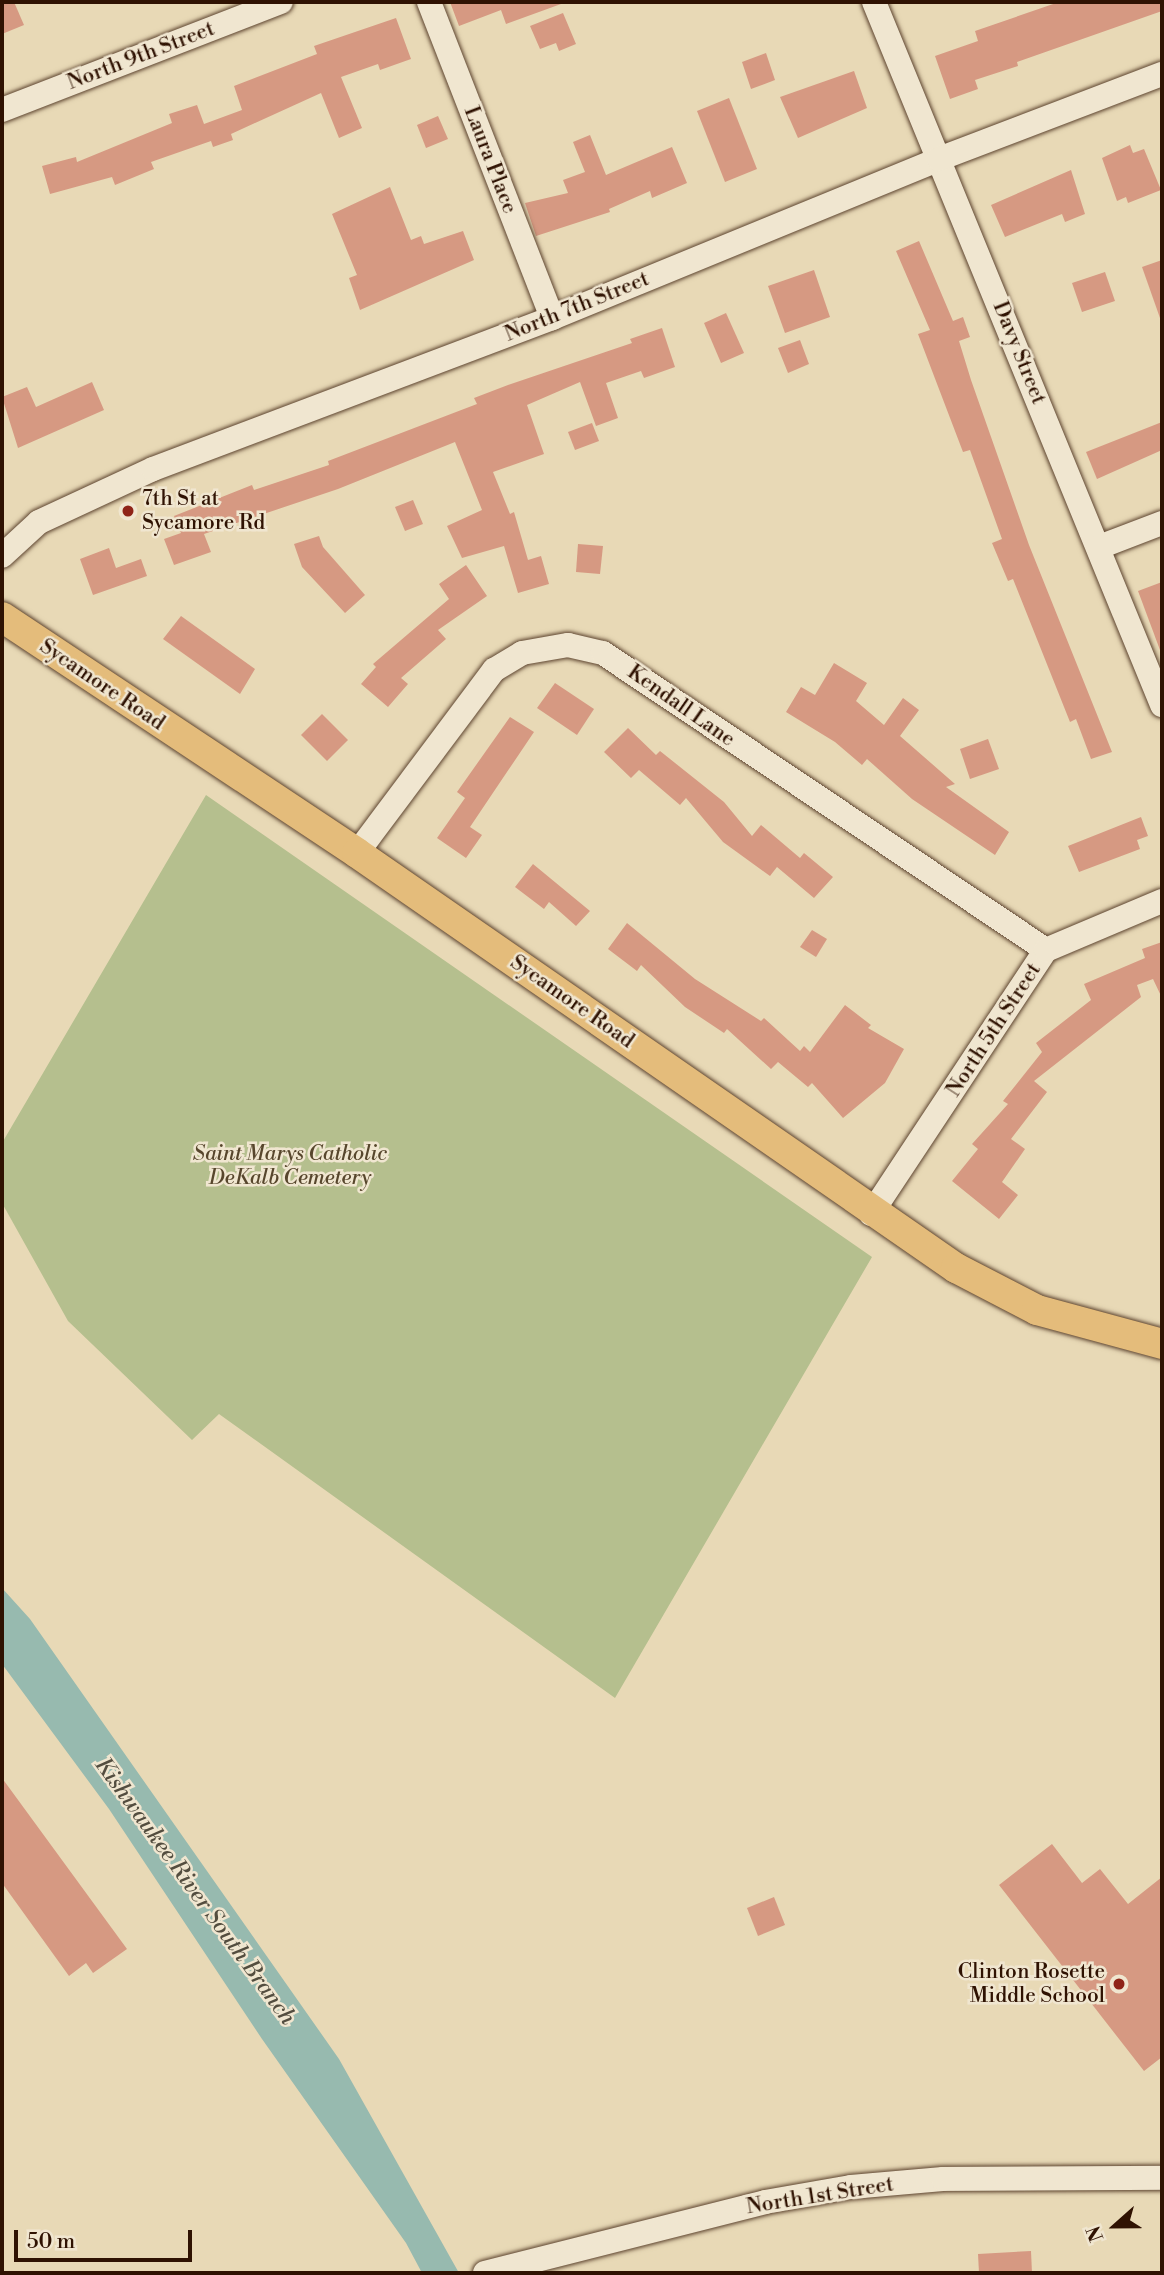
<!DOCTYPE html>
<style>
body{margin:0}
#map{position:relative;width:1164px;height:2275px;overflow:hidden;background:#e8d9b6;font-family:"Libre Bodoni",serif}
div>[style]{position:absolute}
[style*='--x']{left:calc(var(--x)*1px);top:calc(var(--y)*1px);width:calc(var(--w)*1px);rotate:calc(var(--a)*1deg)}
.green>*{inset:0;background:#b5bf8e}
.water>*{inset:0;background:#97baaf}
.building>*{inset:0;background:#d69982}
.roads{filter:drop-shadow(0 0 2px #5d442f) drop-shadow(0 0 2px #5d442f)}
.minor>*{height:24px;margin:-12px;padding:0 12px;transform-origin:12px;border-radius:12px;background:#f0e6d0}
.major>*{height:30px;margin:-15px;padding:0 15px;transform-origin:15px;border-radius:15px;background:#e4bc7b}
.dots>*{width:19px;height:19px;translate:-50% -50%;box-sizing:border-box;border:4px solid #f0e6d0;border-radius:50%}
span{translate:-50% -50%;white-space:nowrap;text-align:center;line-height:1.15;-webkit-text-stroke:5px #f0e6d0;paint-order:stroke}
.street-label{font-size:21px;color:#2f1202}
.poi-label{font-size:21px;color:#2f1202}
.left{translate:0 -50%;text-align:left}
.right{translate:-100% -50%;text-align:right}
.park-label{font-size:21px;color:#57462c;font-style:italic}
.water-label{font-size:23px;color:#534d3f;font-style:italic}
.frame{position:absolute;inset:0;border:4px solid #2f1202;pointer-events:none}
.north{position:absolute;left:1080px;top:2191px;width:70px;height:70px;-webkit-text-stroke:5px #f0e6d0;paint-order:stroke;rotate:249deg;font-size:19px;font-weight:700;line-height:28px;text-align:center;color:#2f1202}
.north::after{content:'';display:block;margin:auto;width:24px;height:32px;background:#2f1202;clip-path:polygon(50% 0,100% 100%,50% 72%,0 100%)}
.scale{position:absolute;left:14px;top:2230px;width:178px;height:32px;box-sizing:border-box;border:4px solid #2f1202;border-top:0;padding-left:9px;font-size:21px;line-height:24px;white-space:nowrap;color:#2f1202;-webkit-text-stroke:5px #f0e6d0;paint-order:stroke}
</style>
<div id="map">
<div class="green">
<div style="clip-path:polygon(206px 795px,872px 1257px,615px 1698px,219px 1414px,192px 1440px,68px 1321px,2px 1203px,2px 1143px)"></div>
</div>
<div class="water">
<div style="clip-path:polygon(2px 1588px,30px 1619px,339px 2059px,459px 2273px,422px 2273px,406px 2243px,262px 2039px,109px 1809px,2px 1664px)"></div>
</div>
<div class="building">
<div style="clip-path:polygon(2px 2px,14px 2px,24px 25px,2px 34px)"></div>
<div style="clip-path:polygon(450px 2px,561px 2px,561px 4px,506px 24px,501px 10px,459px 26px)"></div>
<div style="clip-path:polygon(1059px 2px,1162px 2px,1162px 11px,1017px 62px,1018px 66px,975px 80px,978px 89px,950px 99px,935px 56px,978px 41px,975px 31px)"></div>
<div style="clip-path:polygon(563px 13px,576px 44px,559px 51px,556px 43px,540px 49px,530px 26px)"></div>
<div style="clip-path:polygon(396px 18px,411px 59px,380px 70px,378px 64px,341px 77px,362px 128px,339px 138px,321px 93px,231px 134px,233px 140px,213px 147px,211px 141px,151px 162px,154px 169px,115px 185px,112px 177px,50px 194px,42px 166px,76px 157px,77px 162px,172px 123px,169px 114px,197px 105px,204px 124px,242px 110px,234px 86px,317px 54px,314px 46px)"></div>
<div style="clip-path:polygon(766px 53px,775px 80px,751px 89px,742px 62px)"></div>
<div style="clip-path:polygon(854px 71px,867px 108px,798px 138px,780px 97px)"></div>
<div style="clip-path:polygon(729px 98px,757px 169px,725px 182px,697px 111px)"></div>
<div style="clip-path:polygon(438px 116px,448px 139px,426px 148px,417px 125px)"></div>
<div style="clip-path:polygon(590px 135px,606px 175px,672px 147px,687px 183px,652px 198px,650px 191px,609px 209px,610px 212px,536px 236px,525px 203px,568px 193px,563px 180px,585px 172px,573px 142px)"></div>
<div style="clip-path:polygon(1130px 145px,1133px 153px,1144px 149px,1161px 190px,1128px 203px,1126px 197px,1117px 201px,1102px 158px)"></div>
<div style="clip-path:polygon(1071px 170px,1085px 214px,1065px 222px,1062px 214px,1005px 237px,991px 205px)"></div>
<div style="clip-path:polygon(390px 187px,411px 240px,421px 236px,424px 244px,463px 231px,474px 260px,360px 310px,349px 278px,357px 275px,332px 214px)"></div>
<div style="clip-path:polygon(919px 241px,953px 321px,963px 317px,970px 337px,959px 341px,971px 380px,1029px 545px,1112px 752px,1091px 759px,1076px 719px,1070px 722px,1013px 579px,1008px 581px,992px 543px,1002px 539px,970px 450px,963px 452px,918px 334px,930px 330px,896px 251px)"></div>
<div style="clip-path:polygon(1162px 260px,1162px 317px,1160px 318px,1142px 267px)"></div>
<div style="clip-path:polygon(814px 270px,830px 317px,785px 333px,768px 286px)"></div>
<div style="clip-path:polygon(1105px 272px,1115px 301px,1082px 312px,1072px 283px)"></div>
<div style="clip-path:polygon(726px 313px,744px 353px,721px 363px,704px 323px)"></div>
<div style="clip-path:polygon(662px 328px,675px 367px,644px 378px,641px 371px,606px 383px,618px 418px,596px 426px,580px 382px,527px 405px,544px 454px,493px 472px,510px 514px,514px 512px,528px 560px,541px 556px,549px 584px,518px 593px,504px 546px,462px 558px,447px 526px,482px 510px,455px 442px,338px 489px,204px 534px,211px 552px,174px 565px,164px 539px,181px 533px,174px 516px,252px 485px,254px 490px,329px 465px,328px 461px,477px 404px,474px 398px,508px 385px,632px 343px,630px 339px)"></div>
<div style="clip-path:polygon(800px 340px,809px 364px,788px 373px,778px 348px)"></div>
<div style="clip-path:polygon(92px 382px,104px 410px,18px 448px,2px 397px,27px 387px,36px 407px)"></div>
<div style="clip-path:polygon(1162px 422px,1162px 450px,1097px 479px,1086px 452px)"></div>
<div style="clip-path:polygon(592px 423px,599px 441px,575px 450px,568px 432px)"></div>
<div style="clip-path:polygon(413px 500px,423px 524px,405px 531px,395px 507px)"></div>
<div style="clip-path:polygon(319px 536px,323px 547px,365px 595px,345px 613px,302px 567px,294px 544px)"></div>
<div style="clip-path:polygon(578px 544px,603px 546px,600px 574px,576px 572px)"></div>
<div style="clip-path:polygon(109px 548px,116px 568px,141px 559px,147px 576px,93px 595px,80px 559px)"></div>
<div style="clip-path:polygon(466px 565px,487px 596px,438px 630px,446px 639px,401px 678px,408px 684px,388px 707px,361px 684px,376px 667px,373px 664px,449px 599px,439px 584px)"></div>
<div style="clip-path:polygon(1162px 582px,1162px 650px,1160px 650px,1138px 591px)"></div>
<div style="clip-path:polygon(181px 616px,255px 669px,240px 694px,163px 639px)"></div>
<div style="clip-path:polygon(834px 663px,867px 683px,856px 701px,884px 725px,903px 698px,919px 710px,900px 736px,955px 784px,946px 787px,1009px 832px,995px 855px,912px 799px,867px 759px,862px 765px,835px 742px,786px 712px,801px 687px,815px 695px)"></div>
<div style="clip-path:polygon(555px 683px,594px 709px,577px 735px,537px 708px)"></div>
<div style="clip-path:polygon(322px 714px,348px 740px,327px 761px,301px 735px)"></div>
<div style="clip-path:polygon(510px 717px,534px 732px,470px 827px,482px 835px,466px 858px,437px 838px,465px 798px,457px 792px)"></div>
<div style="clip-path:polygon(628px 728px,656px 755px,660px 751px,724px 802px,752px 836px,761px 825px,800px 858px,804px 853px,833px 877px,814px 898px,777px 867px,770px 876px,723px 842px,686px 798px,680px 805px,639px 770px,631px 778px,604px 752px)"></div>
<div style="clip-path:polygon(988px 739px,999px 769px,970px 779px,960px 749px)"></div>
<div style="clip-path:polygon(1141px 817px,1148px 836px,1137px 840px,1140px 849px,1079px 872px,1068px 846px)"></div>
<div style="clip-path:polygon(533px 864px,590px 911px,576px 926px,549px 902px,544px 909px,515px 887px)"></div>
<div style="clip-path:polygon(627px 923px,695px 979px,761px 1021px,764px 1018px,800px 1051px,804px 1046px,810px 1052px,845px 1005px,871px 1025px,868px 1028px,904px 1049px,885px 1083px,843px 1118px,812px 1083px,808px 1087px,778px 1062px,771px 1069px,727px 1029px,724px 1033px,685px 1007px,641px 965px,637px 971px,608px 949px)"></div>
<div style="clip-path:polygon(812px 930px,827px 939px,816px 957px,800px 947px)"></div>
<div style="clip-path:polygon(1162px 942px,1162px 998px,1153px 979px,1137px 985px,1141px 997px,1034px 1081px,1047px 1092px,1011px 1139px,1025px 1149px,1002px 1182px,1018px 1195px,999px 1219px,952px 1181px,978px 1149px,972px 1144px,1008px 1104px,1003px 1101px,1042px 1052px,1036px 1043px,1091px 1000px,1084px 984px,1145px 958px,1142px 949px)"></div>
<div style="clip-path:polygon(2px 1778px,127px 1949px,93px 1973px,86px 1963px,69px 1976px,2px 1883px)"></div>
<div style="clip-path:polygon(1052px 1844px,1082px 1883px,1100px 1869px,1128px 1904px,1162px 1877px,1162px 2057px,1144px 2071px,999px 1885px)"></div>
<div style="clip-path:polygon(774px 1897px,785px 1925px,758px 1936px,747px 1908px)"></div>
<div style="clip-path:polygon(1031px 2251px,1032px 2273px,979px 2273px,978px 2254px)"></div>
</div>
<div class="roads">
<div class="minor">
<div style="--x:429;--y:2;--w:339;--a:68.7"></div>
<div style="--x:874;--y:2;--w:760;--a:67.72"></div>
<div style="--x:2;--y:110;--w:299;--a:-21.2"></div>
<div style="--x:1099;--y:547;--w:67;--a:-20.9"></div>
<div style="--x:2;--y:556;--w:50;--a:-42.6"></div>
<div style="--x:39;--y:522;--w:126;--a:-24.9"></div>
<div style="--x:153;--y:469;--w:427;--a:-20.7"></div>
<div style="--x:552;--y:318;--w:418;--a:-22.3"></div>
<div style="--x:939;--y:159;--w:239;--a:-20.9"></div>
<div style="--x:357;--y:853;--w:229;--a:-53.2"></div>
<div style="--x:494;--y:670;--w:33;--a:-31"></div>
<div style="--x:522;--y:653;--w:47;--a:-9.9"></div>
<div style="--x:568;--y:645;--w:36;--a:13"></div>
<div style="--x:603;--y:653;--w:533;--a:33.84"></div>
<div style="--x:871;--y:1214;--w:317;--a:-56.5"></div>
<div style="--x:1046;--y:950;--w:126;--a:-22.9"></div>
<div style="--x:485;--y:2273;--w:289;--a:-14.2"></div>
<div style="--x:765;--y:2202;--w:87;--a:-9.9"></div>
<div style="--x:851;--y:2187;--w:92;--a:-5"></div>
<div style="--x:943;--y:2179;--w:219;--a:-0.3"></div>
</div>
<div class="major">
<div style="--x:2;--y:617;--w:426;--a:33.6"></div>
<div style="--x:357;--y:853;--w:729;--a:34.72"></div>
<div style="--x:956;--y:1268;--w:91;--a:27.4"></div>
<div style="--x:1037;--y:1310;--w:130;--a:15.2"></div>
</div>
</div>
<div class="dots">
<div style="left:128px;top:511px;background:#8f2418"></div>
<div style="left:1119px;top:1984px;background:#8f2418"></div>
</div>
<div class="street-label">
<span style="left:141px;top:56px;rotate:-21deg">North 9th Street</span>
<span style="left:490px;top:160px;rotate:69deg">Laura Place</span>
<span style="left:577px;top:307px;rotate:-22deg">North 7th Street</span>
<span style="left:1019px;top:353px;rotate:68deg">Davy Street</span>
<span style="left:102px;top:685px;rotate:34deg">Sycamore Road</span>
<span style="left:681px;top:706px;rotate:35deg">Kendall Lane</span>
<span style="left:572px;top:1002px;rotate:35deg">Sycamore Road</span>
<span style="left:994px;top:1030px;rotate:-57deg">North 5th Street</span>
<span style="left:820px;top:2196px;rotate:-9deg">North 1st Street</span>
</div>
<div class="poi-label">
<span class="left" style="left:142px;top:511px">7th St at<br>Sycamore Rd</span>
<span class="right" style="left:1105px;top:1984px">Clinton Rosette<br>Middle School</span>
</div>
<div class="park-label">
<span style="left:290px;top:1166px">Saint Marys Catholic<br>DeKalb Cemetery</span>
</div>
<div class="water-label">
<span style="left:195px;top:1891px;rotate:54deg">Kishwaukee River South Branch</span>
</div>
<div class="frame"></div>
<div class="north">N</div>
<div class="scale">50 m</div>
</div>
